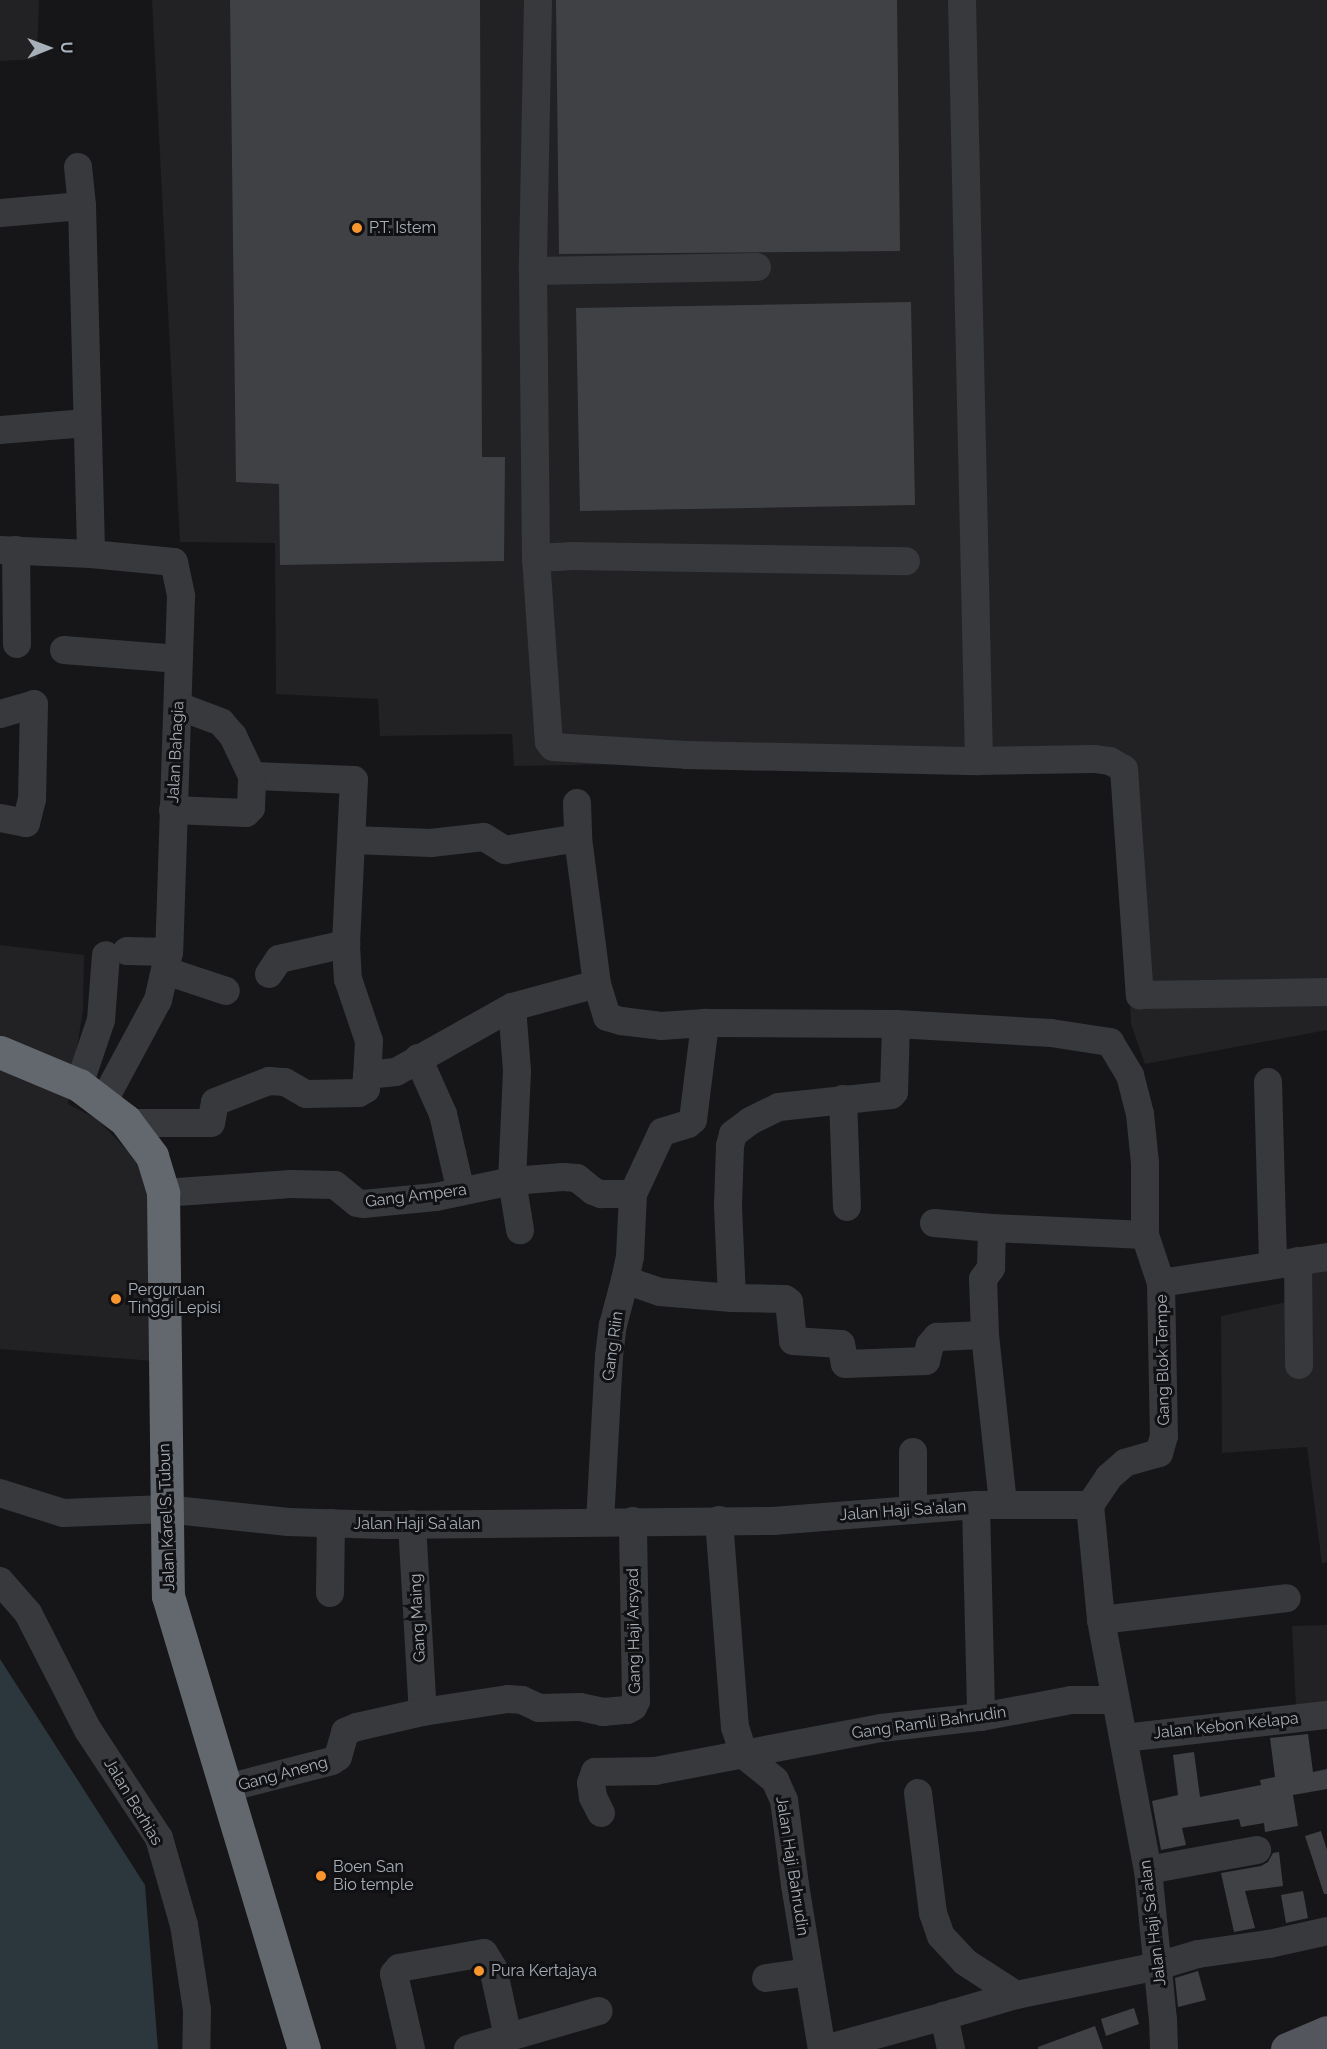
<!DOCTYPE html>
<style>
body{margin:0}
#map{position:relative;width:1327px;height:2049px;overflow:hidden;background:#161618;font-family:Raleway,sans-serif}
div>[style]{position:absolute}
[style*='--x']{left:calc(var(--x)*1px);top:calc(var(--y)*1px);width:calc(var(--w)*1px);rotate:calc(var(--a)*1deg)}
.built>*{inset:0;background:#222225}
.water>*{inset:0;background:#2b373c}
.building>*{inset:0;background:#404145}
.minor>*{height:28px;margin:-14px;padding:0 14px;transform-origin:14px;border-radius:14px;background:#37393d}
.major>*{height:33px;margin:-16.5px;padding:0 16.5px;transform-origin:16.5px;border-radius:16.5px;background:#53565c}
.highway>*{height:33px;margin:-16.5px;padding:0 16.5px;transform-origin:16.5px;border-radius:16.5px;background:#63676e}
.dots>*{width:16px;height:16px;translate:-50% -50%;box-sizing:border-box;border:3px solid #111113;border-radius:50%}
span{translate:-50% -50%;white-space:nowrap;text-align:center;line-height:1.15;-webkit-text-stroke:6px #111113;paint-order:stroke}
.poi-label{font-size:16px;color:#a7afb8}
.left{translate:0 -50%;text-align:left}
.street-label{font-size:16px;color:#a7afb8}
.north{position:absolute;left:18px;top:18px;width:60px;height:60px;-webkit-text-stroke:4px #111113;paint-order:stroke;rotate:89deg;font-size:16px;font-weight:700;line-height:24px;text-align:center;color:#a7afb8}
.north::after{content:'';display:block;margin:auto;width:21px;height:27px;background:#a7afb8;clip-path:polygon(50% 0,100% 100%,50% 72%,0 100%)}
</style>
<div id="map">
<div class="built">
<div style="clip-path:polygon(0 0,39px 0,37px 59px,0 61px)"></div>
<div style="clip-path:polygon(152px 0,1327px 0,1327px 1030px,1145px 1064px,1131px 1024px,1119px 755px,514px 766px,512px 734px,380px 736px,378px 699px,276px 694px,275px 543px,180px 542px)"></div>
<div style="clip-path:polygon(0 945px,84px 955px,83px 1010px,68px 1104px,97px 1119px,148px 1172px,154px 1361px,0 1349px)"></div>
<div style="clip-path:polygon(1327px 1251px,1327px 1562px,1322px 1564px,1307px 1447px,1222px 1453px,1221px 1316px,1291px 1301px)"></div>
<div style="clip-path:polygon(1327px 1625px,1327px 1706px,1296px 1708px,1292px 1626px)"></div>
</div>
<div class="water">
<div style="clip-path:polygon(0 1659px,145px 1885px,158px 2049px,0 2049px)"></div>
</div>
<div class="building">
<div style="clip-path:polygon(230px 0,480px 0,482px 457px,505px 457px,504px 561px,280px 565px,279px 484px,236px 482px)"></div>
<div style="clip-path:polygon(556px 0,897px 0,900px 251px,559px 254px)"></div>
<div style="clip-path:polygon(911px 302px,915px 505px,580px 511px,576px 308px)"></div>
<div style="clip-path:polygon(1308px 1734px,1313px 1772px,1327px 1769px,1327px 1789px,1293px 1795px,1298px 1826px,1265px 1832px,1264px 1823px,1241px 1827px,1239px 1819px,1182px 1828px,1186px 1845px,1161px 1850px,1152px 1801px,1178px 1795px,1173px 1755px,1194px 1752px,1200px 1797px,1261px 1785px,1260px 1780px,1275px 1777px,1270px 1738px)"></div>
<div style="clip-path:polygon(1321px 1831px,1327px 1850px,1327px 1894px,1324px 1894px,1305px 1836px)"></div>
<div style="clip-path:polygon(1279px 1852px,1283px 1886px,1245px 1891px,1255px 1928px,1234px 1932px,1221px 1873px,1261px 1866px,1268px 1862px,1273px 1853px)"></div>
<div style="clip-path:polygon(1303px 1891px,1308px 1918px,1286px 1923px,1281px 1895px)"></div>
<div style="clip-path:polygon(1198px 1971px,1206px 2000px,1178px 2007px,1175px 1978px)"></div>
<div style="clip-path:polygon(1134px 2008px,1139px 2024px,1106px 2036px,1101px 2019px)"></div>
<div style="clip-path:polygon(1095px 2026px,1103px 2049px,1038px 2049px,1038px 2047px)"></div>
</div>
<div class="minor">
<div style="--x:538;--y:0;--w:271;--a:91.1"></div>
<div style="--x:533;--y:271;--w:287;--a:89.4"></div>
<div style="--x:536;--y:558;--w:34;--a:-3"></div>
<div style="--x:570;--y:556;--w:336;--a:0.9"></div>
<div style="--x:962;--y:0;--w:761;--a:88.72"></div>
<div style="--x:979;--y:761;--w:116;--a:-1"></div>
<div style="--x:1095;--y:759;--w:15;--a:8"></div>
<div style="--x:1110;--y:761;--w:16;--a:30"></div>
<div style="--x:1124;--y:769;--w:227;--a:86"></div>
<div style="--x:1140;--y:995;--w:187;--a:-0.9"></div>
<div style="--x:78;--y:167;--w:39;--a:84"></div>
<div style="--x:82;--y:206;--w:348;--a:88.5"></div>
<div style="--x:0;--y:213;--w:82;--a:-4.9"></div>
<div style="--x:533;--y:271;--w:224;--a:-1"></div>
<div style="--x:0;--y:430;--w:87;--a:-4.6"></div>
<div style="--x:0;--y:550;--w:91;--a:2.5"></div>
<div style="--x:91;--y:554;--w:83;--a:5.5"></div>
<div style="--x:174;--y:562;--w:35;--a:78"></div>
<div style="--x:181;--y:596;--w:356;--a:91.9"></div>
<div style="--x:169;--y:952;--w:49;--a:102.9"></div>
<div style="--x:158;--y:1000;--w:116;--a:118.3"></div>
<div style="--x:16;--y:550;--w:94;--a:89.4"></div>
<div style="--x:536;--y:558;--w:184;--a:86"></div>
<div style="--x:549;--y:742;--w:6;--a:51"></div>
<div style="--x:553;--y:747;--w:133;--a:3.4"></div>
<div style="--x:686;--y:755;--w:293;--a:1.2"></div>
<div style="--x:64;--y:650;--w:115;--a:4.5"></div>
<div style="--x:0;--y:714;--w:35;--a:-16"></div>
<div style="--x:34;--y:704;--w:95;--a:91.2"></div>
<div style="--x:32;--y:799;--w:25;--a:104"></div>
<div style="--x:26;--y:823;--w:26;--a:-169"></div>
<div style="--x:252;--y:776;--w:102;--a:2.2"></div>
<div style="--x:354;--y:780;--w:164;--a:92.8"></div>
<div style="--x:346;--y:944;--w:35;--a:87"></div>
<div style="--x:348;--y:979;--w:65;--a:71.3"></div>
<div style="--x:369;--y:1041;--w:34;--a:93"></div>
<div style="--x:367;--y:1075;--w:29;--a:-6"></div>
<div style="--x:396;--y:1072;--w:133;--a:-29.3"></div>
<div style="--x:512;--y:1007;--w:88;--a:-15.1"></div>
<div style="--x:577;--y:803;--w:35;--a:88"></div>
<div style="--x:173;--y:810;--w:73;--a:2.4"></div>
<div style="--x:246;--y:813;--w:7;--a:-45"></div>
<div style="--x:251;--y:808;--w:32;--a:-88"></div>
<div style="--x:252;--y:776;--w:44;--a:-115.4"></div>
<div style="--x:233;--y:736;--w:18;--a:-131"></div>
<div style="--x:221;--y:722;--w:46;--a:-159.6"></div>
<div style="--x:353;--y:840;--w:78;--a:2.2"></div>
<div style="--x:431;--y:843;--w:53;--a:-6.5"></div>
<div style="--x:484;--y:837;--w:25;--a:32"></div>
<div style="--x:505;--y:850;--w:74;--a:-9.3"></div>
<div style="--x:578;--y:838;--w:147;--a:82.6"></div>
<div style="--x:597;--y:984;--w:34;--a:73"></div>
<div style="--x:607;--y:1017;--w:15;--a:16"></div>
<div style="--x:621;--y:1021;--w:40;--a:7.1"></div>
<div style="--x:661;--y:1026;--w:44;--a:-3.9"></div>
<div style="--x:705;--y:1023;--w:191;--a:0.3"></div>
<div style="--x:896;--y:1024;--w:155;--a:3.3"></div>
<div style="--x:1051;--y:1033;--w:60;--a:8.7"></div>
<div style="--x:1110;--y:1042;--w:39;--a:59"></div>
<div style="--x:1130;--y:1075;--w:40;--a:75.6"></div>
<div style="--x:1140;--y:1114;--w:49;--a:84.2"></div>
<div style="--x:1145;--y:1163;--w:72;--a:90"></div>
<div style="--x:1145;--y:1235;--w:51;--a:71.6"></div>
<div style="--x:1161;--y:1283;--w:153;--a:88.9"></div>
<div style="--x:1164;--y:1436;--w:18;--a:106"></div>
<div style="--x:1159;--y:1453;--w:35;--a:164"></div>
<div style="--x:1125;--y:1463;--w:21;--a:139"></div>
<div style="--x:1109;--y:1477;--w:34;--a:124"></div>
<div style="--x:127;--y:951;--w:42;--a:1.4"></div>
<div style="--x:166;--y:971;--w:63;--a:18.4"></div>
<div style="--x:269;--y:974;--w:18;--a:-56"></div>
<div style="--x:279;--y:959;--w:69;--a:-12.6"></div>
<div style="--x:512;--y:1007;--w:64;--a:85.5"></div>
<div style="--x:517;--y:1071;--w:110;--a:92.6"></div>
<div style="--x:512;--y:1181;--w:50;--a:80.7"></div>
<div style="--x:418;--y:1058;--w:61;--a:65.9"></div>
<div style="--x:443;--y:1114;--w:80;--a:77"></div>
<div style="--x:1268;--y:1082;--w:183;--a:88.4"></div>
<div style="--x:79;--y:1085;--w:69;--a:-71.3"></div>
<div style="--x:101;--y:1020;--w:65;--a:-85.6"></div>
<div style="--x:843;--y:1099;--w:108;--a:87.9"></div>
<div style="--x:127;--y:1123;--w:84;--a:0"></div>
<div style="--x:211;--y:1123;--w:21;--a:-79"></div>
<div style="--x:215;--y:1102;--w:58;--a:-21.3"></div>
<div style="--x:269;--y:1081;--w:16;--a:4"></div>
<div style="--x:285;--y:1082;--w:24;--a:30"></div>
<div style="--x:306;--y:1094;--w:53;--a:-1.1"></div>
<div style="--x:359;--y:1093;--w:8;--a:-30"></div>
<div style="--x:366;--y:1089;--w:14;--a:-86"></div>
<div style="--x:163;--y:1193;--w:128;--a:-4"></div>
<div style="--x:291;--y:1184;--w:44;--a:1.3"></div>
<div style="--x:335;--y:1185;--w:28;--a:39"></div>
<div style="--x:357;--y:1203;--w:6;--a:9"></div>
<div style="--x:363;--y:1204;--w:73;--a:-5.5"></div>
<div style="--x:436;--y:1197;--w:78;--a:-11.9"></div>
<div style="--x:512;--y:1181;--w:51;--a:-4.5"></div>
<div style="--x:563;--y:1177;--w:14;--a:4"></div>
<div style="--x:577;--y:1178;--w:21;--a:39"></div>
<div style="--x:593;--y:1191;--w:9;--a:21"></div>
<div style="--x:601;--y:1194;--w:32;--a:0"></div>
<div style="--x:934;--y:1223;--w:58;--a:4.9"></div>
<div style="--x:992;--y:1228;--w:153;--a:2.6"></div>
<div style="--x:1298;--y:1261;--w:104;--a:89.4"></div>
<div style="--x:625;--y:1280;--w:25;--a:-78"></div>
<div style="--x:630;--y:1256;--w:62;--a:-87.2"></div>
<div style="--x:633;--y:1194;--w:68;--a:-64.9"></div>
<div style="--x:662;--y:1132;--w:27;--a:-17"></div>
<div style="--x:688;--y:1124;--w:6;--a:-39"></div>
<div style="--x:693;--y:1120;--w:98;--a:-82.9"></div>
<div style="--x:1161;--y:1283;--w:168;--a:-8.9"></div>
<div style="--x:732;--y:1298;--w:92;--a:-92.5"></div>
<div style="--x:728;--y:1206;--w:60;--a:-88.1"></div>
<div style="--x:730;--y:1146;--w:12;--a:-76"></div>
<div style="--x:733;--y:1134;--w:21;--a:-37"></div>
<div style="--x:750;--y:1121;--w:32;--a:-26"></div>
<div style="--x:779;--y:1107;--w:113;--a:-6.1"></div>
<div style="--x:891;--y:1095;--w:4;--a:-45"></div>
<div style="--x:894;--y:1092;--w:68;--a:-88.3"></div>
<div style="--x:985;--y:1335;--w:56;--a:-92"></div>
<div style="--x:983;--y:1279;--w:14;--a:-54"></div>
<div style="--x:991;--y:1268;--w:40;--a:-88.6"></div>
<div style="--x:913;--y:1452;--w:58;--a:90"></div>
<div style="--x:0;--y:1493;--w:66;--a:17.6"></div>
<div style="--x:63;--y:1513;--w:102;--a:-2.2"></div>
<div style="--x:165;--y:1509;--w:124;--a:6"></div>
<div style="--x:288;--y:1522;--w:97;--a:1.8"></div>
<div style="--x:385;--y:1525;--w:388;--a:-0.6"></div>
<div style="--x:773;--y:1521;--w:204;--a:-4.5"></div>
<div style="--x:976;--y:1505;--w:114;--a:0"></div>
<div style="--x:976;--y:1505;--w:212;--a:88.6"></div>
<div style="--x:1090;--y:1505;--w:116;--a:84.5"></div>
<div style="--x:1101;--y:1620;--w:254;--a:79.4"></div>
<div style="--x:1148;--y:1870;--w:150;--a:84.3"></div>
<div style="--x:1163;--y:2019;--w:30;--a:88"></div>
<div style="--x:719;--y:1520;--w:208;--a:85.6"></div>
<div style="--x:735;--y:1727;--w:29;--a:72"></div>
<div style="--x:744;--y:1755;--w:40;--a:39"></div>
<div style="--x:775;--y:1780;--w:22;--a:66"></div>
<div style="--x:784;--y:1800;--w:86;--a:82.6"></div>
<div style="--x:795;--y:1885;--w:166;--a:80.7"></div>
<div style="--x:600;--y:1522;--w:166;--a:-86.9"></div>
<div style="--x:609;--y:1356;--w:31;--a:-83"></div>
<div style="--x:613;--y:1325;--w:47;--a:-75.1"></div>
<div style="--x:625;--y:1280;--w:37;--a:19"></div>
<div style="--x:660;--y:1292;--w:72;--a:4.8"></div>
<div style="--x:732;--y:1298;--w:53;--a:1.1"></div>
<div style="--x:785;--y:1299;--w:5;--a:37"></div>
<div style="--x:789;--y:1302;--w:39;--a:84"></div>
<div style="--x:793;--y:1341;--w:48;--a:3.6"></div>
<div style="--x:841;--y:1344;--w:20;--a:79"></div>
<div style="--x:845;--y:1364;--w:81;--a:-2.1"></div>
<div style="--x:926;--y:1361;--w:16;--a:-76"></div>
<div style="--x:930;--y:1345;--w:11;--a:-49"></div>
<div style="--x:937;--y:1337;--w:48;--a:-2.4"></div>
<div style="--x:985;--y:1335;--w:170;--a:83.9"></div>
<div style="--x:412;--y:1524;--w:188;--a:86.7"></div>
<div style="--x:0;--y:1581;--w:43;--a:48.8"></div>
<div style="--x:28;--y:1613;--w:131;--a:62.9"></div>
<div style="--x:88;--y:1730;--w:129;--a:56.7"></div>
<div style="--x:159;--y:1838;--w:91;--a:74"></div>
<div style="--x:184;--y:1925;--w:86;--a:81.3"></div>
<div style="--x:197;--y:2010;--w:39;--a:91"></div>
<div style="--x:330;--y:1593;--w:70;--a:-89.2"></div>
<div style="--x:1101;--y:1620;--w:187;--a:-6.7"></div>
<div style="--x:1124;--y:1738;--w:204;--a:-6.5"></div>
<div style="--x:227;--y:1788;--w:108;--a:-14.4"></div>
<div style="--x:332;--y:1761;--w:7;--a:-34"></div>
<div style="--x:338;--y:1757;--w:26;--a:-74"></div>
<div style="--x:345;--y:1732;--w:13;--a:-23"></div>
<div style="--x:357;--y:1727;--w:68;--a:-12.8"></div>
<div style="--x:423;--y:1712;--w:86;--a:-8.7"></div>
<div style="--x:508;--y:1699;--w:14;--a:4"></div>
<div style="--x:522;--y:1700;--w:19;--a:25"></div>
<div style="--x:539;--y:1708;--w:41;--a:-1.4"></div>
<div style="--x:580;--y:1707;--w:24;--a:12"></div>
<div style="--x:603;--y:1712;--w:24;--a:-5"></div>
<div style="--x:627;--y:1710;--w:7;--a:-27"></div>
<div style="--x:633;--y:1707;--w:7;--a:-63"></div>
<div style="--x:636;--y:1701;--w:180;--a:-91"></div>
<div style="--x:918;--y:1793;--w:121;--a:82.9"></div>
<div style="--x:933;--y:1913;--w:24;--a:71"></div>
<div style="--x:941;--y:1936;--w:35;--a:47"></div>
<div style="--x:965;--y:1962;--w:61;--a:32.9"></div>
<div style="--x:601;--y:1813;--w:18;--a:-117"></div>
<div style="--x:593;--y:1797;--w:14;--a:-98"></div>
<div style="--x:591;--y:1783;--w:12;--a:-70"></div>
<div style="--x:595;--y:1772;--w:60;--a:-1"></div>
<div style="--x:655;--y:1771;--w:230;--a:-10.8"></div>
<div style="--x:881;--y:1728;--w:101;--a:-6.3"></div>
<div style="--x:981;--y:1717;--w:92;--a:-10.7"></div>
<div style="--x:1071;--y:1700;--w:43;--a:0"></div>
<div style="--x:1148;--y:1870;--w:111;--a:-10.4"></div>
<div style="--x:766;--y:1978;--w:43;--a:-7.9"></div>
<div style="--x:411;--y:2049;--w:77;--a:-102.8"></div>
<div style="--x:394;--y:1974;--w:8;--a:-50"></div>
<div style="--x:399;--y:1968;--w:86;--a:-10"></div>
<div style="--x:484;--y:1953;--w:17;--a:59"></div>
<div style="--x:493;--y:1968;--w:71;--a:77.7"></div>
<div style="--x:468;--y:2049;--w:136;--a:-16.2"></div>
<div style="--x:825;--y:2049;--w:123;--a:-15.5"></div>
<div style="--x:951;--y:2049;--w:34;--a:-102"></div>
<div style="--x:944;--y:2016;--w:10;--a:-17"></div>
<div style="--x:954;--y:2013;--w:65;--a:-16.2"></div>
<div style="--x:1016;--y:1995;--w:145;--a:-11.5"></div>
<div style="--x:1158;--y:1966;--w:42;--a:-16.7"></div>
<div style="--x:1198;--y:1954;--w:72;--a:-8"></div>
<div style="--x:1269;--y:1944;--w:59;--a:-12.6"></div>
</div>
<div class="major">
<div style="--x:1287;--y:2049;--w:43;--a:-23"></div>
</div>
<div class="highway">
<div style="--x:0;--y:1052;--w:86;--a:22.7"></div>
<div style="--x:79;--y:1085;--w:58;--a:37.3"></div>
<div style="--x:125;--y:1120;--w:45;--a:53.1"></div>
<div style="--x:152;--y:1156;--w:39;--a:73"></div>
<div style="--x:163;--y:1193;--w:403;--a:89.3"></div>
<div style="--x:168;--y:1596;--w:473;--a:73.3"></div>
</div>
<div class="dots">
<div style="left:357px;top:228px;background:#f7952f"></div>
<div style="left:116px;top:1299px;background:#f7952f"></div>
<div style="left:321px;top:1876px;background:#f7952f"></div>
<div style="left:479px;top:1971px;background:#f7952f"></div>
</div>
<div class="poi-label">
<span class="left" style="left:369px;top:228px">P.T. Istem</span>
<span class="left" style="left:128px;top:1299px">Perguruan<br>Tinggi Lepisi</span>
<span class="left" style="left:333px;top:1876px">Boen San<br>Bio temple</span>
<span class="left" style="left:491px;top:1971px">Pura Kertajaya</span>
</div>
<div class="street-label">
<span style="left:176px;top:752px;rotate:-87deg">Jalan Bahagia</span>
<span style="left:416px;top:1196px;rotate:-7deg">Gang Ampera</span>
<span style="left:613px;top:1346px;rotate:-82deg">Gang Riin</span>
<span style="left:1163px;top:1360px;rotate:-91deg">Gang Blok Tempe</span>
<span style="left:903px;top:1511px;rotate:-4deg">Jalan Haji Sa'alan</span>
<span style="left:167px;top:1517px;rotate:-92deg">Jalan Karel S. Tubun</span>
<span style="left:417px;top:1524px">Jalan Haji Sa'alan</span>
<span style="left:418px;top:1618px;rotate:-93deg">Gang Maing</span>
<span style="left:634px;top:1631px;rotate:-91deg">Gang Haji Arsyad</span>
<span style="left:929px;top:1723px;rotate:-8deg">Gang Ramli Bahrudin</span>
<span style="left:1226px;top:1726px;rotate:-6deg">Jalan Kebon Kelapa</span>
<span style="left:283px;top:1774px;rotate:-15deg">Gang Aneng</span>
<span style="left:133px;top:1802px;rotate:59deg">Jalan Berhias</span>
<span style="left:792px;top:1866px;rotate:81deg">Jalan Haji Bahrudin</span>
<span style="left:1153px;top:1923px;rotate:-97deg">Jalan Haji Sa'alan</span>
</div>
<div class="north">U</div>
</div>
